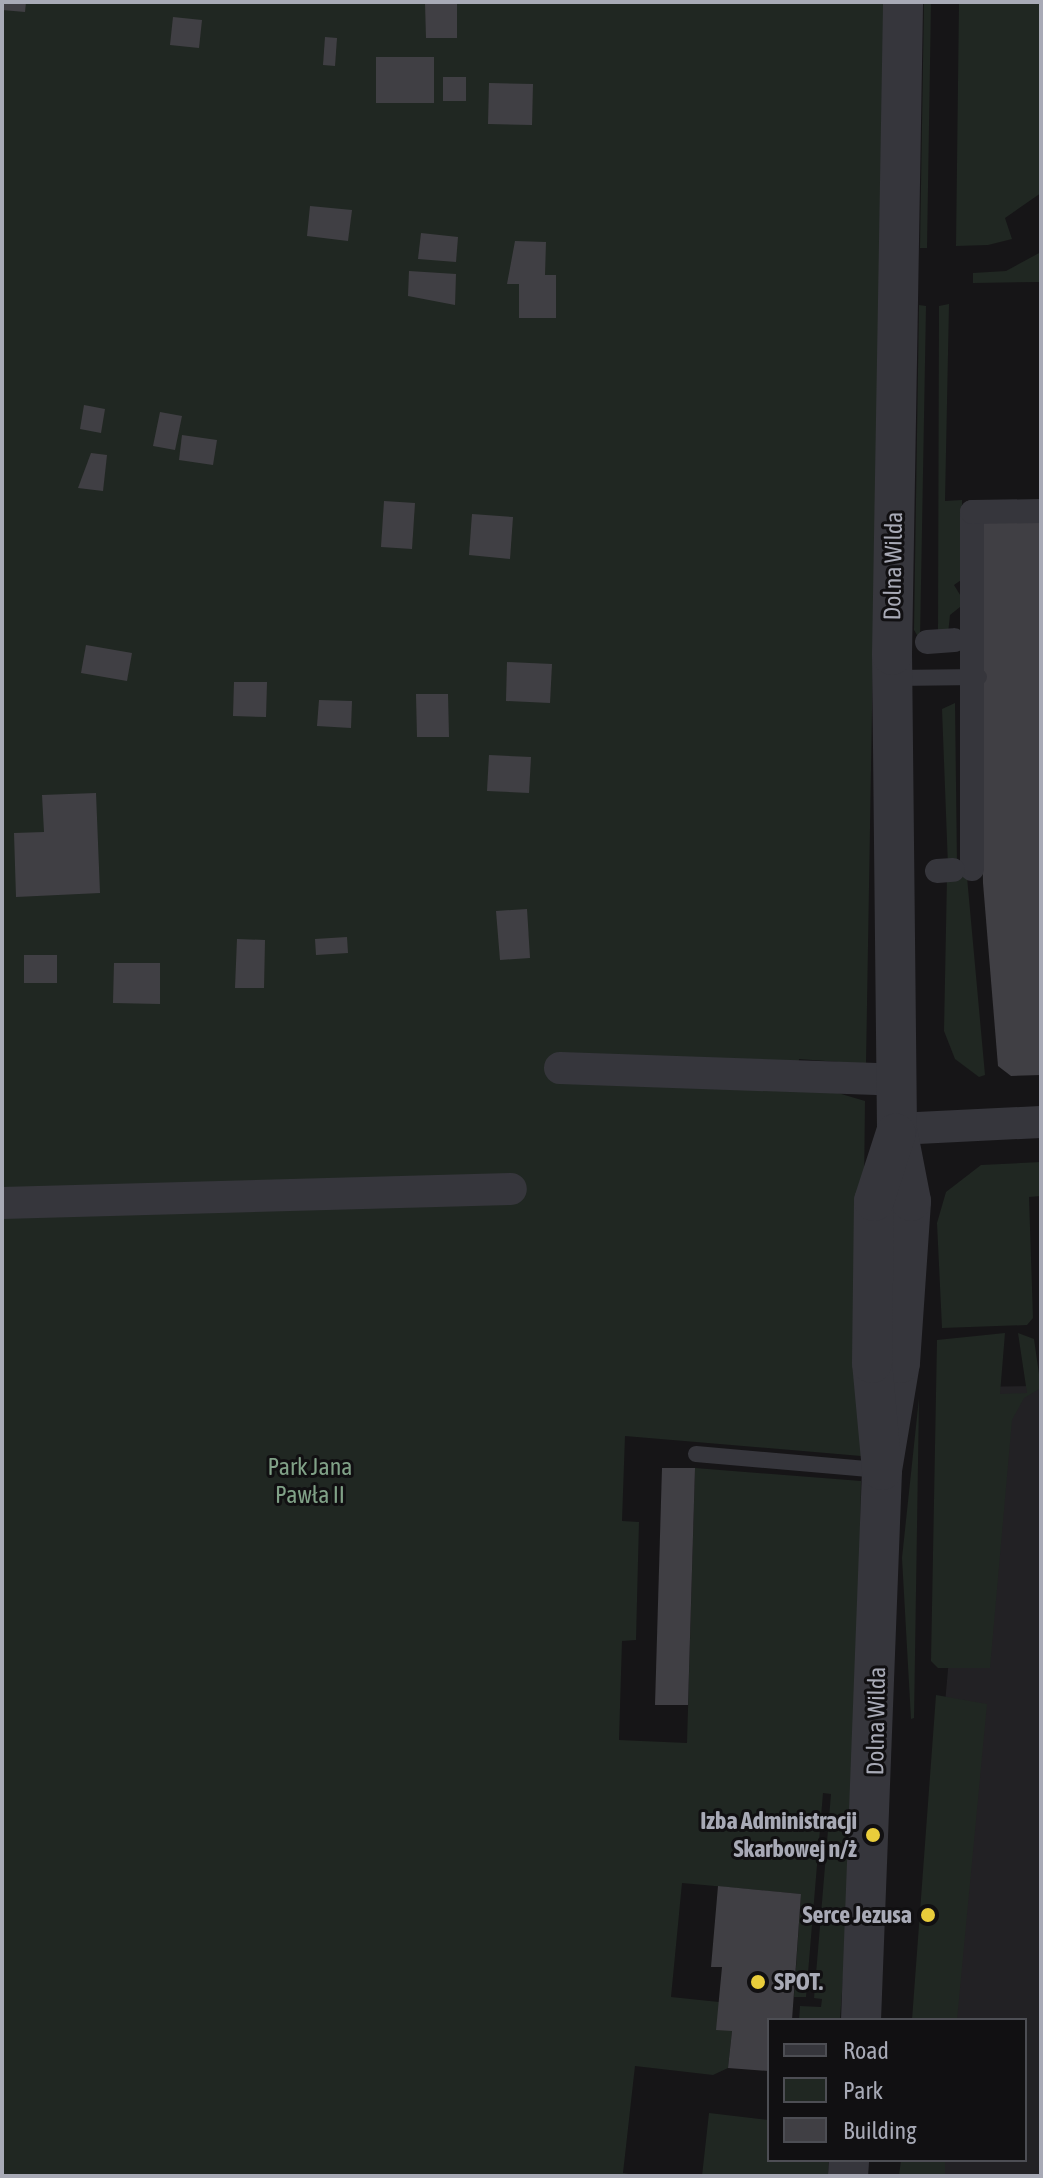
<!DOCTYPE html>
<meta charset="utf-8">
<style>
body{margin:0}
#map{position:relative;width:1043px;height:2178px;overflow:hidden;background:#161517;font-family:"Asap Condensed",sans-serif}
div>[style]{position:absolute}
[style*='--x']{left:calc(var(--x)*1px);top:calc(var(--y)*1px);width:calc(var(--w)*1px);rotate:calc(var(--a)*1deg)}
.built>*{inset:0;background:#222124}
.green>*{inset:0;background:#202722}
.building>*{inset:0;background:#403f44}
.service>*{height:16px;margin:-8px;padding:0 8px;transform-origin:8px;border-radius:8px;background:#36363c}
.pedestrian>*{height:24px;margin:-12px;padding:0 12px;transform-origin:12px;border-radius:12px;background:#36363c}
.minor>*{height:32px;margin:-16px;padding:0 16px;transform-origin:16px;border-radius:16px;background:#36363c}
.tertiary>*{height:40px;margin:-20px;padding:0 20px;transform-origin:20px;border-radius:20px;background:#36363c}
.dots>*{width:22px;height:22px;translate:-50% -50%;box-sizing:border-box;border:4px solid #111012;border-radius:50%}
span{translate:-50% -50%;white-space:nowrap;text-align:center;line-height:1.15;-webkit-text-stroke:6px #111012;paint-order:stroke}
.street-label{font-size:24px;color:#a8aab6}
.park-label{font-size:24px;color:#80a187}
.poi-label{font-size:24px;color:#a8aab6;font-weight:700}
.right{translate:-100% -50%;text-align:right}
.left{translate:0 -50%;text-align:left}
.frame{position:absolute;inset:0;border:4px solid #a8aab6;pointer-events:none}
.legend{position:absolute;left:767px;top:2018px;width:260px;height:144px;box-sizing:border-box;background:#111012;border:2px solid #4d4e54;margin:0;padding:10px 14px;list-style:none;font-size:24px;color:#a8aab6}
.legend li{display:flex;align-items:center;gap:16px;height:40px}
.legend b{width:40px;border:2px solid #4d4e54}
</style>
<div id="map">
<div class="built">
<div style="clip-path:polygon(1041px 1386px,1041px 2176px,903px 2176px,904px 2160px,1025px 2160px,1025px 2020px,917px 2020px,973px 1387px)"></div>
</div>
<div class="green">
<div style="clip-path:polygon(2px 2px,884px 2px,866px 1064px,799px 1059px,797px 1081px,865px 1101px,861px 1456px,625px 1436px,622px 1521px,639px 1522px,636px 1640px,622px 1641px,619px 1740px,687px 1743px,695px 1468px,861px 1481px,856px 1795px,840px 2020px,799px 2020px,800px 2006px,821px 2007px,822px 1999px,814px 1998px,831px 1794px,823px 1793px,806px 1997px,794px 1997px,801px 1894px,682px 1883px,671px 1997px,719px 2002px,732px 2031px,728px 2068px,713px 2075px,635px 2066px,623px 2173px,641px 2176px,2px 2176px)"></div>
<div style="clip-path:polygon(924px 2px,931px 2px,927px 248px,920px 248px)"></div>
<div style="clip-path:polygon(959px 2px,1041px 2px,1041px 193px,1005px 218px,1012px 239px,988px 245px,956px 246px)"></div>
<div style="clip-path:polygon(1041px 252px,1041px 282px,973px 283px,973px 273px,1006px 271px)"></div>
<div style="clip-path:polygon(949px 304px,945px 501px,962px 500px,964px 578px,954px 585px,965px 603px,950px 615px,948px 634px,938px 635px,939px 306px)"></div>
<div style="clip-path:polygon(919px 305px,926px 306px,920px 640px,914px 630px)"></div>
<div style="clip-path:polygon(955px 703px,957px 865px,948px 866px,942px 709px)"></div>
<div style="clip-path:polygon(947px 877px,967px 877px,985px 1075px,979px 1077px,955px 1059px,944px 1031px)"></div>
<div style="clip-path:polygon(1041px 1162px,1041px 1196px,1029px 1197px,1033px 1318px,1027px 1325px,942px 1328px,937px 1223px,946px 1192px,981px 1165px)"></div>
<div style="clip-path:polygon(1005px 1333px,1000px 1394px,1027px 1393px,1018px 1333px,1034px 1339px,1041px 1388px,1024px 1398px,1012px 1420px,990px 1668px,938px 1668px,931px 1661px,937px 1340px)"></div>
<div style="clip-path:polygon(919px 1398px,914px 1718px,911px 1719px,902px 1558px)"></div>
<div style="clip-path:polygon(936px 1695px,987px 1704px,957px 2020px,912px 2020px)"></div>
<div style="clip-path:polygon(709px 2113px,769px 2120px,769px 2160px,829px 2160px,828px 2176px,702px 2176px)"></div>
<div style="clip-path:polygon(901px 2160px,945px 2160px,945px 2176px,899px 2176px)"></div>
</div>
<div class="building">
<div style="clip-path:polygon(2px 2px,26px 2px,25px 12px,2px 10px)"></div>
<div style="clip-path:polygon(425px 2px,457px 2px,457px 38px,426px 38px)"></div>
<div style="clip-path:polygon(173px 17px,202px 20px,199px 48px,170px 45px)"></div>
<div style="clip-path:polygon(325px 37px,337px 38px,335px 66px,323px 65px)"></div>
<div style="clip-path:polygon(376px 57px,434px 57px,434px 103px,376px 103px)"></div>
<div style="clip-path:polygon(443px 77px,466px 77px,466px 101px,443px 101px)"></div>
<div style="clip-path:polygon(489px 83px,533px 84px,532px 125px,488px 124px)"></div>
<div style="clip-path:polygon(310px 206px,352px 210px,348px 241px,307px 236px)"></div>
<div style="clip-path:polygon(421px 233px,458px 237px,456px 262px,418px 259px)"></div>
<div style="clip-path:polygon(515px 241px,546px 242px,545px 275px,556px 275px,556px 318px,519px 318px,519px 284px,507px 284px)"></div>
<div style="clip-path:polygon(409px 271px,456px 274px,455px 305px,408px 296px)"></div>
<div style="clip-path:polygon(84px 405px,105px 409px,101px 433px,80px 429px)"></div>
<div style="clip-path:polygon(160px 412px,182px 416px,175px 450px,153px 446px)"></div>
<div style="clip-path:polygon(182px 435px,217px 440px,213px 465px,179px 460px)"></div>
<div style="clip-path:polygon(91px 453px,107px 455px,103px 491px,78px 488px)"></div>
<div style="clip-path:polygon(384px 501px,415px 503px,412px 549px,381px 547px)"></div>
<div style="clip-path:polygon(472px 514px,513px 517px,510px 559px,469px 555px)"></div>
<div style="clip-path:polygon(1041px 522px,1041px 1075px,1011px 1076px,998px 1066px,983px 883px,978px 523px)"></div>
<div style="clip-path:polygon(86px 645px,132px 653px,127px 681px,81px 673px)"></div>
<div style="clip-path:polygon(507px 662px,552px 664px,550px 703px,506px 701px)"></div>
<div style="clip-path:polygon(234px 682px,267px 682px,266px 717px,233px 716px)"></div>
<div style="clip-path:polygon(416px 694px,448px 694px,449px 737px,417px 737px)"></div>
<div style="clip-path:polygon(319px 700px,352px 701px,351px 728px,317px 726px)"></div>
<div style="clip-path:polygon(489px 755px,531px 757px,529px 793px,487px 791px)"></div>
<div style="clip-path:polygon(96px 793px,100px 893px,16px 897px,14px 833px,44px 832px,42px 795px)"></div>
<div style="clip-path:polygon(527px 909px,530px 958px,500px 960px,496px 911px)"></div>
<div style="clip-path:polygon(347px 937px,348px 953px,316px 955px,315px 939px)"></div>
<div style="clip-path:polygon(237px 939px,265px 940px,264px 988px,235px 988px)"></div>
<div style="clip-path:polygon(24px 955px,57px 955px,57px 983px,24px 983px)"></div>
<div style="clip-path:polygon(114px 963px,160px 963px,160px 1004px,113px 1003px)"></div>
<div style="clip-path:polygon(662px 1468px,695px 1468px,688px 1705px,655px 1705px)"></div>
<div style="clip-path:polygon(718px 1886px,801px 1894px,792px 2020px,769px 2020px,769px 2071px,728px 2068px,732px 2031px,716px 2030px,722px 1967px,711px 1967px)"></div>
</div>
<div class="service">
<div style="--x:894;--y:678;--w:85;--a:-0.7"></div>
<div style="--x:696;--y:1454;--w:185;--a:5"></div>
</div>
<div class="pedestrian">
<div style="--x:927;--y:642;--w:27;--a:-4"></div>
<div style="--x:972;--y:869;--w:357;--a:-90"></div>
<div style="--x:972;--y:512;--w:69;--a:-0.8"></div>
<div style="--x:937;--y:871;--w:16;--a:-4"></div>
</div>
<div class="minor">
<div style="--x:560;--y:1068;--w:338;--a:2"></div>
<div style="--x:897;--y:1129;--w:144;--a:-2.8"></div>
<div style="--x:2;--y:1203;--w:509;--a:-1.58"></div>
</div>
<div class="tertiary">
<div style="--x:882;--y:1470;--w:109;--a:-80.5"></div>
<div style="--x:900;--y:1363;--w:162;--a:-86.1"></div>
<div style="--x:911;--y:1201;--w:73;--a:-101"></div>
<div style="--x:897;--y:1129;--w:474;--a:-90.6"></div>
<div style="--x:892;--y:655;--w:653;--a:-89.03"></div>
<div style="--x:861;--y:2020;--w:550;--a:-87.81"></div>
<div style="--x:882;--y:1470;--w:107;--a:-95.3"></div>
<div style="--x:872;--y:1363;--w:162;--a:-89.3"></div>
<div style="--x:874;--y:1201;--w:71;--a:-72.1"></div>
<div style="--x:848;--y:2176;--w:16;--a:-86"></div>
</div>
<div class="dots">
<div style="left:873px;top:1835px;background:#e9cd3b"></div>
<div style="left:928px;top:1915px;background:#e9cd3b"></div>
<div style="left:758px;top:1982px;background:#e9cd3b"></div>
</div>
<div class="street-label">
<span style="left:893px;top:566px;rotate:-89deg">Dolna Wilda</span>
<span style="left:876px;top:1721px;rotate:-89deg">Dolna Wilda</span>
</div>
<div class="park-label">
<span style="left:310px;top:1481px">Park Jana<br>Pawła II</span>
</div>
<div class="poi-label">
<span class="right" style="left:857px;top:1835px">Izba Administracji<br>Skarbowej n/ż</span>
<span class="right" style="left:912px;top:1915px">Serce Jezusa</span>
<span class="left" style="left:774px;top:1982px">SPOT.</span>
</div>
<div class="frame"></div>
<ul class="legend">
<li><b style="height:10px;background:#36363c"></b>Road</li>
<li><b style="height:22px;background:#202722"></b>Park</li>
<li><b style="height:22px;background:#403f44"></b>Building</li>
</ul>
</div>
